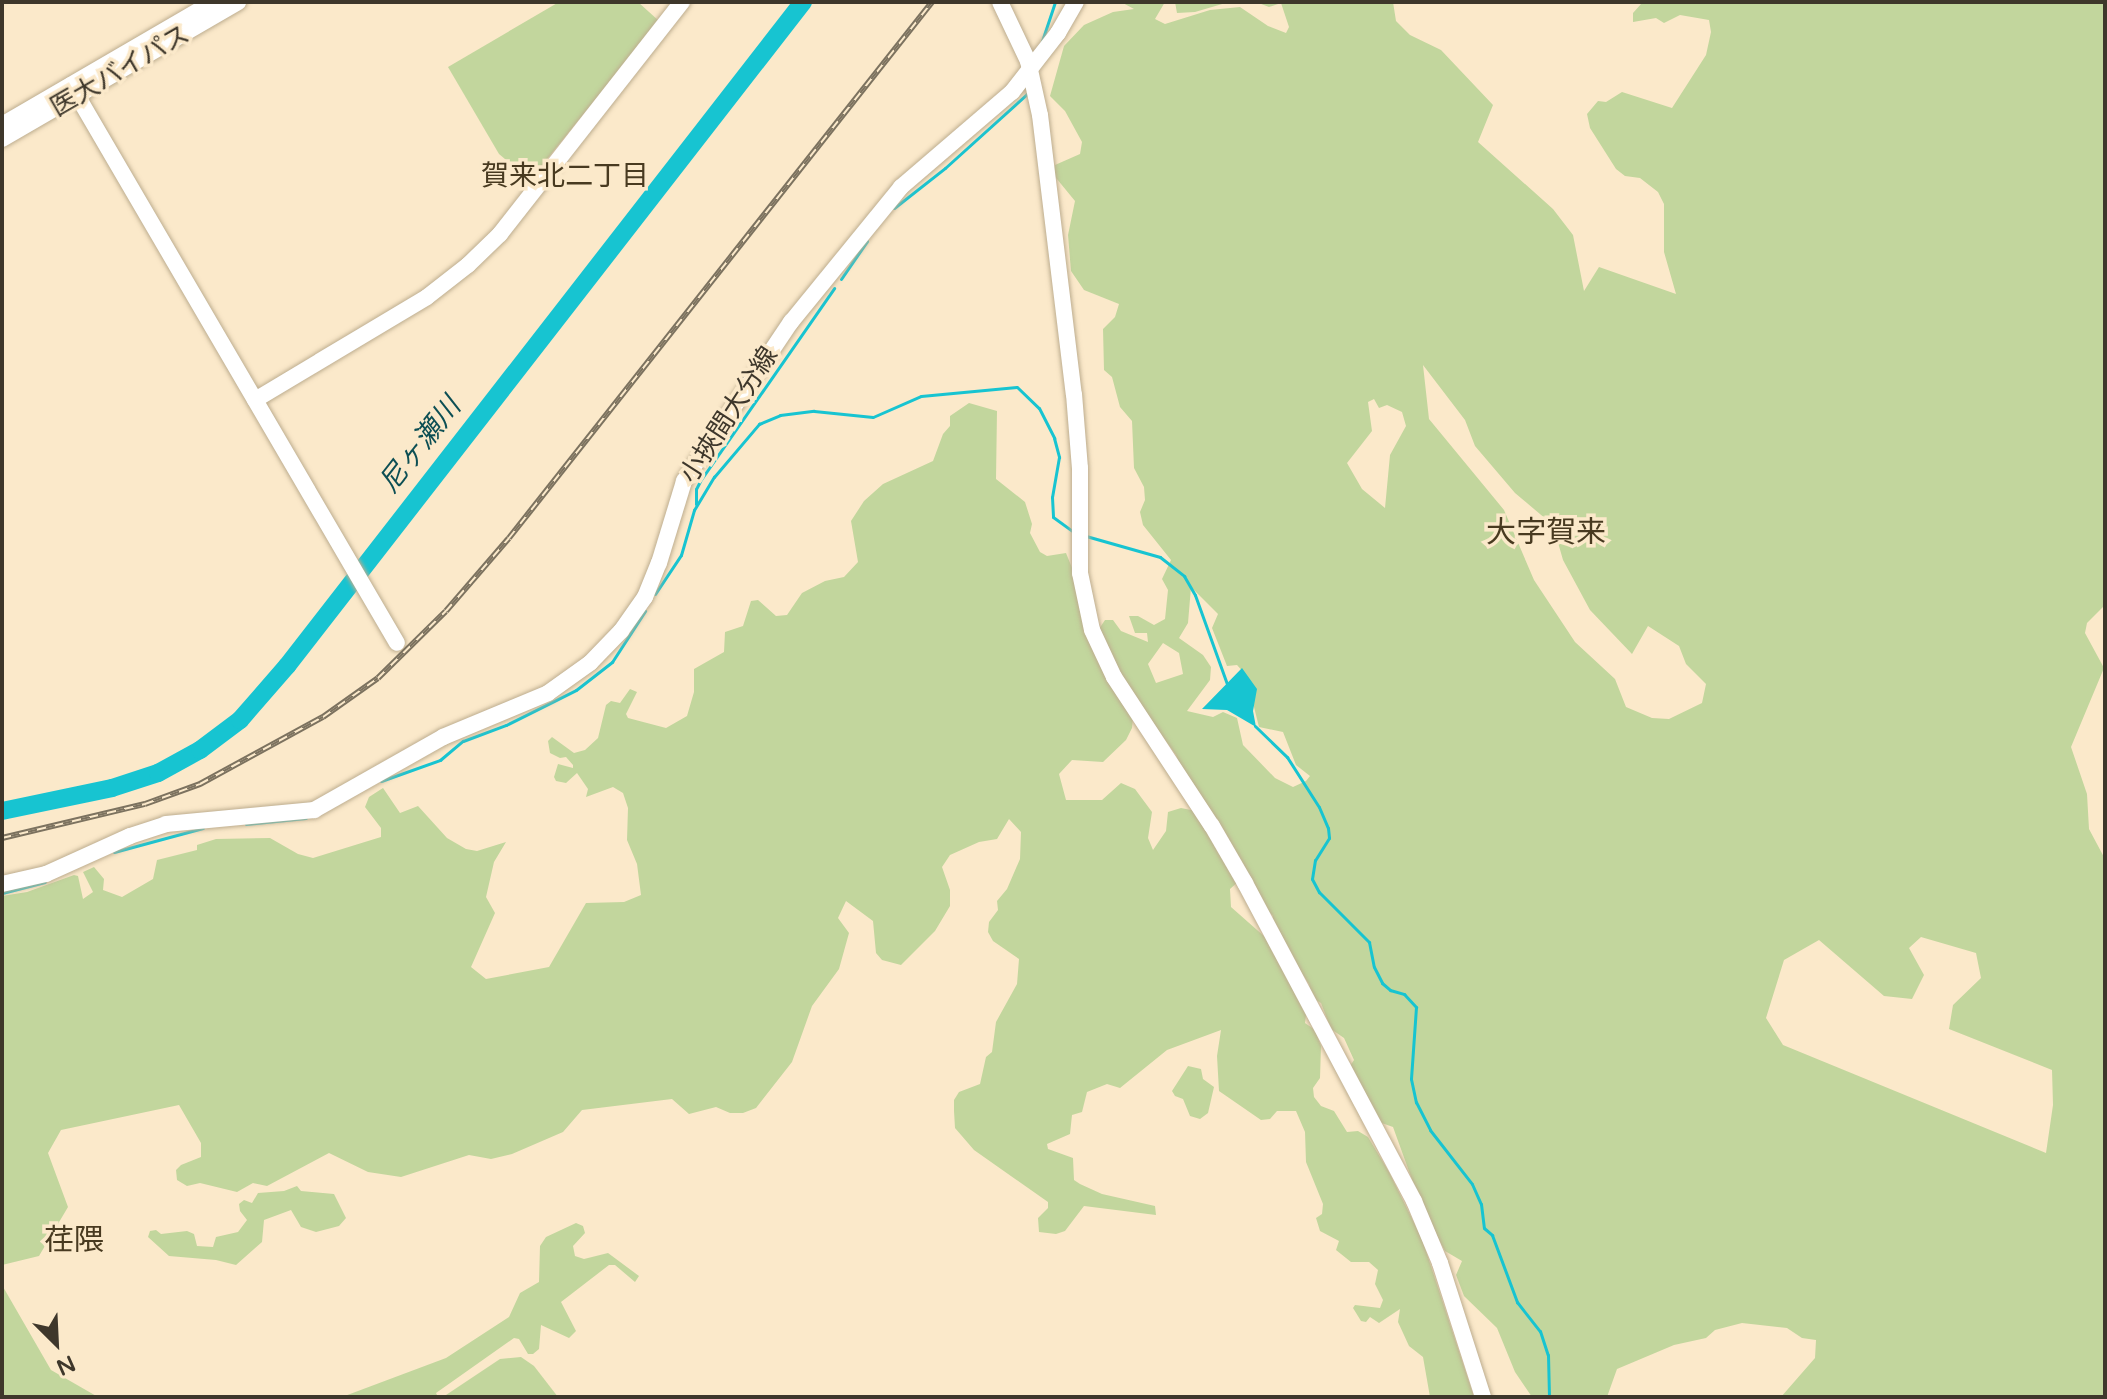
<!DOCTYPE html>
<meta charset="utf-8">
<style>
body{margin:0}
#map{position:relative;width:2107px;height:1399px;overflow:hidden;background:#fbe9ca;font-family:"Varela Round","Noto Sans JP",sans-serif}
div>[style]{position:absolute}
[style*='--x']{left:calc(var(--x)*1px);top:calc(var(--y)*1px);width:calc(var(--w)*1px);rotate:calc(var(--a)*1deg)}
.green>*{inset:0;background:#c2d69d}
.water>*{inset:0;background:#17c4d1}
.stream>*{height:3px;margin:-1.5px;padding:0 1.5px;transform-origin:1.5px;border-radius:1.5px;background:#17c4d1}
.river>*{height:18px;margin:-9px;padding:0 9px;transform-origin:9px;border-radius:9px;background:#17c4d1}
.roads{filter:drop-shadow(0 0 2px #bdad8f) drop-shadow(0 0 2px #bdad8f)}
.secondary>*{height:16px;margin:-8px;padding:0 8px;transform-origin:8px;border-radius:8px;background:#fff}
.rail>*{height:6px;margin-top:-3px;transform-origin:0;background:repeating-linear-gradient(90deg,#fbe9ca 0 9px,#7c725f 0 18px);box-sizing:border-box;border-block:2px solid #7c725f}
span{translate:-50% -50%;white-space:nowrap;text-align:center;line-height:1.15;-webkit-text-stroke:7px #fbe9ca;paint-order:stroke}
.street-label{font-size:26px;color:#3e372b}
.neighbourhood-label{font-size:28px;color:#483a20}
.water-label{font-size:28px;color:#0d4f54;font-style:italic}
.quarter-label{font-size:30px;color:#483a20}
.frame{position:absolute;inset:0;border:4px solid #3e372b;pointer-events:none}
.north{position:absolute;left:16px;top:1303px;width:80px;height:80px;-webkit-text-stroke:6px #fbe9ca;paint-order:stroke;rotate:156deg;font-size:22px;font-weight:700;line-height:32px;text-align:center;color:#3e372b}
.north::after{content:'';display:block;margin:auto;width:28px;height:36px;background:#3e372b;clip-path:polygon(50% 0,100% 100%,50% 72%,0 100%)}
</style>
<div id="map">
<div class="green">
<div style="clip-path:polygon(559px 2px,638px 2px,659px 21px,530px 180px,499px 154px,448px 67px)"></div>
<div style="clip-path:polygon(evenodd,1121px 2px,1165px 2px,1155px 19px,1165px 24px,1210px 10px,1240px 7px,1268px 26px,1286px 33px,1289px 27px,1281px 3px,1269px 7px,1256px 2px,1393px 2px,1396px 21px,1410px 35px,1441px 50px,1493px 105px,1478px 142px,1553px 209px,1573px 235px,1584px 291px,1599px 267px,1676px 294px,1664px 252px,1664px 204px,1658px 192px,1640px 178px,1625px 176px,1616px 169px,1590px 128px,1587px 114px,1598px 101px,1606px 102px,1622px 92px,1672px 108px,1706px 55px,1711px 32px,1709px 20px,1680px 15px,1664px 23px,1656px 18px,1633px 22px,1633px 13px,1641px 4px,2105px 2px,2105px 605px,2087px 623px,2085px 633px,2104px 668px,2071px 747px,2087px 794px,2089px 829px,2105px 859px,2105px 1397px,1781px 1397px,1815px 1358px,1816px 1340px,1802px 1338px,1787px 1328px,1742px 1323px,1715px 1330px,1706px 1338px,1674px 1345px,1617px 1369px,1607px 1397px,1532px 1397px,1515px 1372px,1497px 1328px,1464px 1296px,1456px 1275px,1462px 1261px,1445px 1251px,1423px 1210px,1393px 1127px,1376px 1121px,1371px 1113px,1371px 1103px,1363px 1098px,1348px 1069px,1354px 1060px,1344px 1038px,1331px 1029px,1321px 1003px,1311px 997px,1309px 984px,1270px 926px,1273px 916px,1239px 881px,1230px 889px,1231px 907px,1265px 937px,1307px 1008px,1305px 1023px,1315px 1030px,1321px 1046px,1320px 1078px,1313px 1088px,1314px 1097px,1321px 1106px,1334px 1111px,1347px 1132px,1358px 1131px,1368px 1137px,1389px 1172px,1422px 1239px,1474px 1397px,1430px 1397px,1423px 1357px,1409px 1346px,1398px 1322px,1400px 1309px,1379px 1323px,1370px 1317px,1366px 1322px,1361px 1321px,1353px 1308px,1355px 1305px,1380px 1308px,1383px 1300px,1375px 1284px,1378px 1270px,1369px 1262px,1351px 1262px,1336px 1250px,1339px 1241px,1320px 1231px,1316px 1218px,1322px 1214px,1323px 1204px,1306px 1162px,1305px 1132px,1296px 1111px,1277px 1111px,1270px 1119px,1261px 1120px,1219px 1091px,1217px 1056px,1221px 1030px,1167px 1050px,1120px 1088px,1107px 1084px,1087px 1092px,1082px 1112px,1072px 1115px,1070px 1134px,1047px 1144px,1048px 1149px,1073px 1158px,1074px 1180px,1080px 1184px,1102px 1194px,1155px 1206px,1156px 1215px,1084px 1206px,1065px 1231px,1056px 1234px,1039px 1232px,1038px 1218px,1048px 1208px,1048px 1202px,974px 1150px,955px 1128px,954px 1111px,954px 1100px,959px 1092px,980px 1084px,986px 1057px,992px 1052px,996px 1022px,1017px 984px,1019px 959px,993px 941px,988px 932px,989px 922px,998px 910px,997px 901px,1007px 889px,1020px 859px,1021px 832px,1009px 819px,997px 839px,979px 842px,950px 855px,942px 867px,950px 890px,950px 906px,935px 931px,901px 965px,882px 960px,876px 953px,873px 921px,846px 901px,838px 918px,849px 933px,839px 969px,812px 1006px,792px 1062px,756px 1108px,743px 1113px,730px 1113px,716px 1107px,689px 1114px,672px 1099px,582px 1110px,563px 1132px,512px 1154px,491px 1159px,469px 1155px,401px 1177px,368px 1172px,329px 1153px,267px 1186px,253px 1183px,237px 1192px,200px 1183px,187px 1186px,177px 1180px,176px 1170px,181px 1165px,201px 1157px,201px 1143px,179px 1105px,61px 1130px,48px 1153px,68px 1207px,39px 1256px,2px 1265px,2px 896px,27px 892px,74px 875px,78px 876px,83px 899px,93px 892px,83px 872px,94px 867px,104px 879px,103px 890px,122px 897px,153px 879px,157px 860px,197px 850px,197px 845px,216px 839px,270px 838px,298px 854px,313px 858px,381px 837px,381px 828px,365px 807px,369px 797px,383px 788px,400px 813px,418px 806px,447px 838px,466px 849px,477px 851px,506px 842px,494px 862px,486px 897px,495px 913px,471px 967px,486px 979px,549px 967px,586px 903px,624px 902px,641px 895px,637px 864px,627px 840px,628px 808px,623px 793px,613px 787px,586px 797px,588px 789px,577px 773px,566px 783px,556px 781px,554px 777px,558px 764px,573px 768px,573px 765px,566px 757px,560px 758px,550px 753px,548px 741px,552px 737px,574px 753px,585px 750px,598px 738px,606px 705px,611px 701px,620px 703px,630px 689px,637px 692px,626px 714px,628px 718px,666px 728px,687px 716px,694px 692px,694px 669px,724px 652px,725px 632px,743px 626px,751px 601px,758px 600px,776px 616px,787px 615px,802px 593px,825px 581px,844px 577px,858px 562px,851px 521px,864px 501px,883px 484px,933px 461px,943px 434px,950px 426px,950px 416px,969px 403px,997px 411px,996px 479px,1025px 502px,1032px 524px,1030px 533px,1040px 552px,1047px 556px,1066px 553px,1079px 585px,1092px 640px,1090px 645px,1133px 717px,1132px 728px,1126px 740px,1103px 762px,1072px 760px,1059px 774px,1066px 800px,1102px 800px,1121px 783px,1135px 789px,1152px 812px,1148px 838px,1153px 850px,1166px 831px,1168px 812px,1181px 808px,1196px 811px,1176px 755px,1163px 737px,1141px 718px,1097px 632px,1105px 620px,1113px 620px,1121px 631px,1148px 642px,1147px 633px,1135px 633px,1129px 616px,1138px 616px,1154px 625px,1165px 619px,1168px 590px,1162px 579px,1171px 560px,1143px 525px,1140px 512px,1145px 500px,1144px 487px,1134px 468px,1132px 421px,1120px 407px,1112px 377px,1104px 370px,1103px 329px,1115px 317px,1119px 304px,1084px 290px,1071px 271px,1068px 235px,1075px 201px,1052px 173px,1055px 165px,1080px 154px,1082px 142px,1065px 111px,1050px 96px,1064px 46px,1084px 25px,1113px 12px,1134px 9px,1121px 2px,1423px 365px,1465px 420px,1475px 446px,1515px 493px,1553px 525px,1563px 560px,1590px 610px,1632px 654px,1648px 626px,1679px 646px,1686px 664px,1706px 684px,1702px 703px,1669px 719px,1652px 718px,1626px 707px,1615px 679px,1575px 642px,1534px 580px,1504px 510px,1429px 419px,1423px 365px,1121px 2px,1374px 399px,1379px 408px,1387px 405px,1402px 412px,1406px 426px,1390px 455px,1385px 508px,1362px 489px,1347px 463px,1372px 431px,1368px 402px,1374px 399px,1121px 2px,1191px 587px,1218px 614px,1212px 628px,1227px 666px,1237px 665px,1246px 675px,1259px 727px,1283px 732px,1296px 765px,1310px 776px,1306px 781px,1293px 787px,1275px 778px,1243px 745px,1237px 718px,1223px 712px,1213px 717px,1187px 711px,1210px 680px,1211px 667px,1203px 655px,1179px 638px,1188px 623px,1191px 587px,1121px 2px,1163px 643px,1179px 653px,1183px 674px,1156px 683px,1148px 664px,1163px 643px,1121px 2px,1921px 937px,1976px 953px,1981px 978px,1953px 1005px,1949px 1029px,2052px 1070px,2053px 1105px,2046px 1153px,1783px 1045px,1766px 1018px,1784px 960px,1819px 940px,1884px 996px,1912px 999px,1924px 975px,1909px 948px,1921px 937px)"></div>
<div style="clip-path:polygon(1175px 2px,1229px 2px,1195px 12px,1177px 13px)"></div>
<div style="clip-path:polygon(1188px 1066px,1201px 1069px,1203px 1079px,1214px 1087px,1208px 1113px,1200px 1119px,1190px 1116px,1183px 1099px,1175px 1096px,1172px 1091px)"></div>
<div style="clip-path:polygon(297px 1186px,301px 1191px,334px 1194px,346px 1218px,339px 1226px,316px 1232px,301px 1227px,291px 1210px,264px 1220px,262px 1242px,236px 1265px,216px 1260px,169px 1256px,148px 1237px,150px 1231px,156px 1230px,161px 1234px,187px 1231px,194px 1234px,197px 1246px,213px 1247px,216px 1237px,238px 1232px,247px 1220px,240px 1211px,239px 1204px,244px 1200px,252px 1203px,258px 1193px,284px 1191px)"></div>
<div style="clip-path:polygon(576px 1223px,583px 1226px,585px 1233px,573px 1246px,575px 1256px,584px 1259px,608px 1253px,639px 1276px,635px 1282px,615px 1265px,609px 1265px,561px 1302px,576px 1331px,569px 1338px,541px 1325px,539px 1349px,533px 1354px,528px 1354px,519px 1339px,514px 1338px,436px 1393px,438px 1397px,342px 1397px,446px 1358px,509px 1317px,520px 1293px,539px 1282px,540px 1246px,546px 1237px)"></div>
<div style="clip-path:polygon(2px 1285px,51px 1370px,98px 1397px,2px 1397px)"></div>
<div style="clip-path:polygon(521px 1357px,534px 1366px,558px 1397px,443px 1397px,500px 1359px)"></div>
</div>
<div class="water">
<div style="clip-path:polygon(1242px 668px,1257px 689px,1253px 711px,1256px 727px,1227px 710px,1202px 709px)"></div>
</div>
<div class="stream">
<div style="--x:1041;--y:44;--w:44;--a:-71.6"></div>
<div style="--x:894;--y:208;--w:65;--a:-38.1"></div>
<div style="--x:945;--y:168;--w:112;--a:-42.1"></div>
<div style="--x:841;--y:279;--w:46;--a:-55.6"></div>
<div style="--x:696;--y:504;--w:15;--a:-90"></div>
<div style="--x:696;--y:489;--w:9;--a:-63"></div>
<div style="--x:700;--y:481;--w:235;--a:-55.2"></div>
<div style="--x:1086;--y:536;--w:77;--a:15.8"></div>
<div style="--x:1160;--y:557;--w:31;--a:38"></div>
<div style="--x:1184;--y:576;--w:22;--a:60"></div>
<div style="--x:1195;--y:595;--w:95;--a:70.2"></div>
<div style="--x:655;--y:594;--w:47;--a:-56.3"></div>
<div style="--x:681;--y:555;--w:47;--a:-73.9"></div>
<div style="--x:694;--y:510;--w:39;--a:-59"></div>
<div style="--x:714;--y:477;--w:70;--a:-49.7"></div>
<div style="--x:759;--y:424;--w:23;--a:-23"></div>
<div style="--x:780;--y:415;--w:34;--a:-7"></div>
<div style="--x:814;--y:411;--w:59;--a:5.8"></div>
<div style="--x:873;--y:417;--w:52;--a:-23.6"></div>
<div style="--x:921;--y:396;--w:96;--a:-5.4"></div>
<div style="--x:1017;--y:387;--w:30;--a:44"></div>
<div style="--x:1039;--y:408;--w:34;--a:63"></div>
<div style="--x:1054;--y:438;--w:20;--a:75"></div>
<div style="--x:1059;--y:457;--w:41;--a:99.9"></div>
<div style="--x:1052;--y:497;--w:20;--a:87"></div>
<div style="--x:1053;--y:517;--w:27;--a:36"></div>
<div style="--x:1255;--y:726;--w:45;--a:44.1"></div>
<div style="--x:1287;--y:757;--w:59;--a:57.4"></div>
<div style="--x:1319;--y:807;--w:23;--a:67"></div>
<div style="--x:1328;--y:828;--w:10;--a:84"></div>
<div style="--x:1329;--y:838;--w:26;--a:122"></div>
<div style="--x:1315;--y:860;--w:19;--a:99"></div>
<div style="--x:1312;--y:879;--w:15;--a:62"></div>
<div style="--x:1319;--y:892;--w:71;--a:45"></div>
<div style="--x:1369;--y:942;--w:25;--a:79"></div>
<div style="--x:1374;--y:967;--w:18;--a:63"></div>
<div style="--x:1382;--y:983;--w:11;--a:41"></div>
<div style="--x:1390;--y:990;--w:15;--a:16"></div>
<div style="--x:1404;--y:994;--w:18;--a:47"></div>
<div style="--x:1416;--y:1007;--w:72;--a:94"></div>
<div style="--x:1411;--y:1079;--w:24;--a:78"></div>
<div style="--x:1416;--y:1102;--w:31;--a:63"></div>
<div style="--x:1430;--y:1130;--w:68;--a:52.1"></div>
<div style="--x:1472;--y:1184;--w:22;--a:66"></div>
<div style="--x:1481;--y:1204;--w:24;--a:83"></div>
<div style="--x:1484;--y:1228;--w:11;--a:41"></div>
<div style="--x:1492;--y:1235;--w:72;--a:69.5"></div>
<div style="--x:1517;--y:1302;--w:37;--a:52"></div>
<div style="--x:1540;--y:1331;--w:25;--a:72"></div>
<div style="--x:1548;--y:1355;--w:42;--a:88.6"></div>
<div style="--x:381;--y:781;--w:63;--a:-19.6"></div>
<div style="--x:440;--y:760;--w:30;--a:-40"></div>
<div style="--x:463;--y:741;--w:46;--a:-20.4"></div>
<div style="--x:506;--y:725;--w:78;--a:-26.6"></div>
<div style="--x:576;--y:690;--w:46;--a:-37.9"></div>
<div style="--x:612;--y:662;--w:61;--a:-57.1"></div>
<div style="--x:246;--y:824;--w:60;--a:-5.7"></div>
<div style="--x:114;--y:852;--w:92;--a:-15.1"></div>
<div style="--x:2;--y:893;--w:44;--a:-14.3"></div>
</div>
<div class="river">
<div style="--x:2;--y:811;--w:112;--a:-11.8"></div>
<div style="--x:112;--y:788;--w:48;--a:-18.1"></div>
<div style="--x:158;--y:773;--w:48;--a:-28.7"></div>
<div style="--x:200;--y:750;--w:50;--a:-36.9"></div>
<div style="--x:240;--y:720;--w:72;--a:-49"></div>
<div style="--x:287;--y:666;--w:841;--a:-52.15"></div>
</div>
<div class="roads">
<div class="secondary">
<div style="--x:1000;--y:2;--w:65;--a:64.6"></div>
<div style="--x:1028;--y:61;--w:55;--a:77.5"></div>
<div style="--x:1040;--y:115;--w:281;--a:83.1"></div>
<div style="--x:1074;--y:394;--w:74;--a:85.4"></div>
<div style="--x:1080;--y:468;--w:105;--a:90"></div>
<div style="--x:1080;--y:573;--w:58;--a:78.1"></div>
<div style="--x:1092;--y:630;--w:52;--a:64.9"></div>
<div style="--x:1114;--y:677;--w:178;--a:56.7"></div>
<div style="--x:1212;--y:826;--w:66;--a:59.9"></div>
<div style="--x:1245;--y:883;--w:360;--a:62"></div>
<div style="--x:1414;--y:1201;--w:67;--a:67.2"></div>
<div style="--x:1440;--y:1263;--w:141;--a:72.2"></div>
<div style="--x:71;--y:85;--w:646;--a:59.71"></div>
<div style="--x:2;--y:125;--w:244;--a:-30.2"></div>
<div style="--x:2;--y:139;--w:273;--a:-30.1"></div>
<div style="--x:255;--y:400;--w:200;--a:-30.9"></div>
<div style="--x:427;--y:297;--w:52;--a:-38"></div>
<div style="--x:468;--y:265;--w:45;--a:-44.1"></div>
<div style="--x:500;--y:234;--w:295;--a:-51.9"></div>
<div style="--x:2;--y:884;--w:45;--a:-12.8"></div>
<div style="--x:46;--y:874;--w:92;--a:-24.3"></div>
<div style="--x:130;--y:836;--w:38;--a:-18"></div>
<div style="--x:166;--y:824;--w:149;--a:-5.4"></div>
<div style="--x:314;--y:810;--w:148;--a:-29.5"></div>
<div style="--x:443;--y:737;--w:114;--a:-22.7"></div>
<div style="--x:548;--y:693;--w:52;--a:-35.5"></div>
<div style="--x:590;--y:663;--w:45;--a:-45.9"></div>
<div style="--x:621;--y:631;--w:42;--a:-54.8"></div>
<div style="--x:645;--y:597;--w:37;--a:-68"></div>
<div style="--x:659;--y:563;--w:86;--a:-73"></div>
<div style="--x:684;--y:481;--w:192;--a:-56.1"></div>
<div style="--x:791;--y:322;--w:174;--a:-50.8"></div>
<div style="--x:901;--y:187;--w:146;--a:-40.6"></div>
<div style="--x:1012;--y:92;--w:75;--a:-52.1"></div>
<div style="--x:1058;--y:33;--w:36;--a:-60"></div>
</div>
</div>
<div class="rail">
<div style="--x:2;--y:838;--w:147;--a:-13.4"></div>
<div style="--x:145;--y:804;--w:59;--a:-20"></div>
<div style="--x:200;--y:784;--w:140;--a:-28.6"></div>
<div style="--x:323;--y:717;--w:67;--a:-35.3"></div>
<div style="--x:378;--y:678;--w:95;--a:-44.6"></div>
<div style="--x:446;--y:611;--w:96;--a:-49.2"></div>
<div style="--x:509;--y:538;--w:683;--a:-51.72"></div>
</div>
<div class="street-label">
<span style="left:120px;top:71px;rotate:-30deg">医大バイパス</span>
<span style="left:729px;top:415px;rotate:-57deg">小挾間大分線</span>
</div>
<div class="neighbourhood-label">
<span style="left:565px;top:176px">賀来北二丁目</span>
</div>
<div class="water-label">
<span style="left:420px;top:445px;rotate:-52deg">尼ヶ瀬川</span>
</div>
<div class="quarter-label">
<span style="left:1546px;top:533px">大字賀来</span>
<span style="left:74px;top:1241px">荏隈</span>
</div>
<div class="frame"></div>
<div class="north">N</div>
</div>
